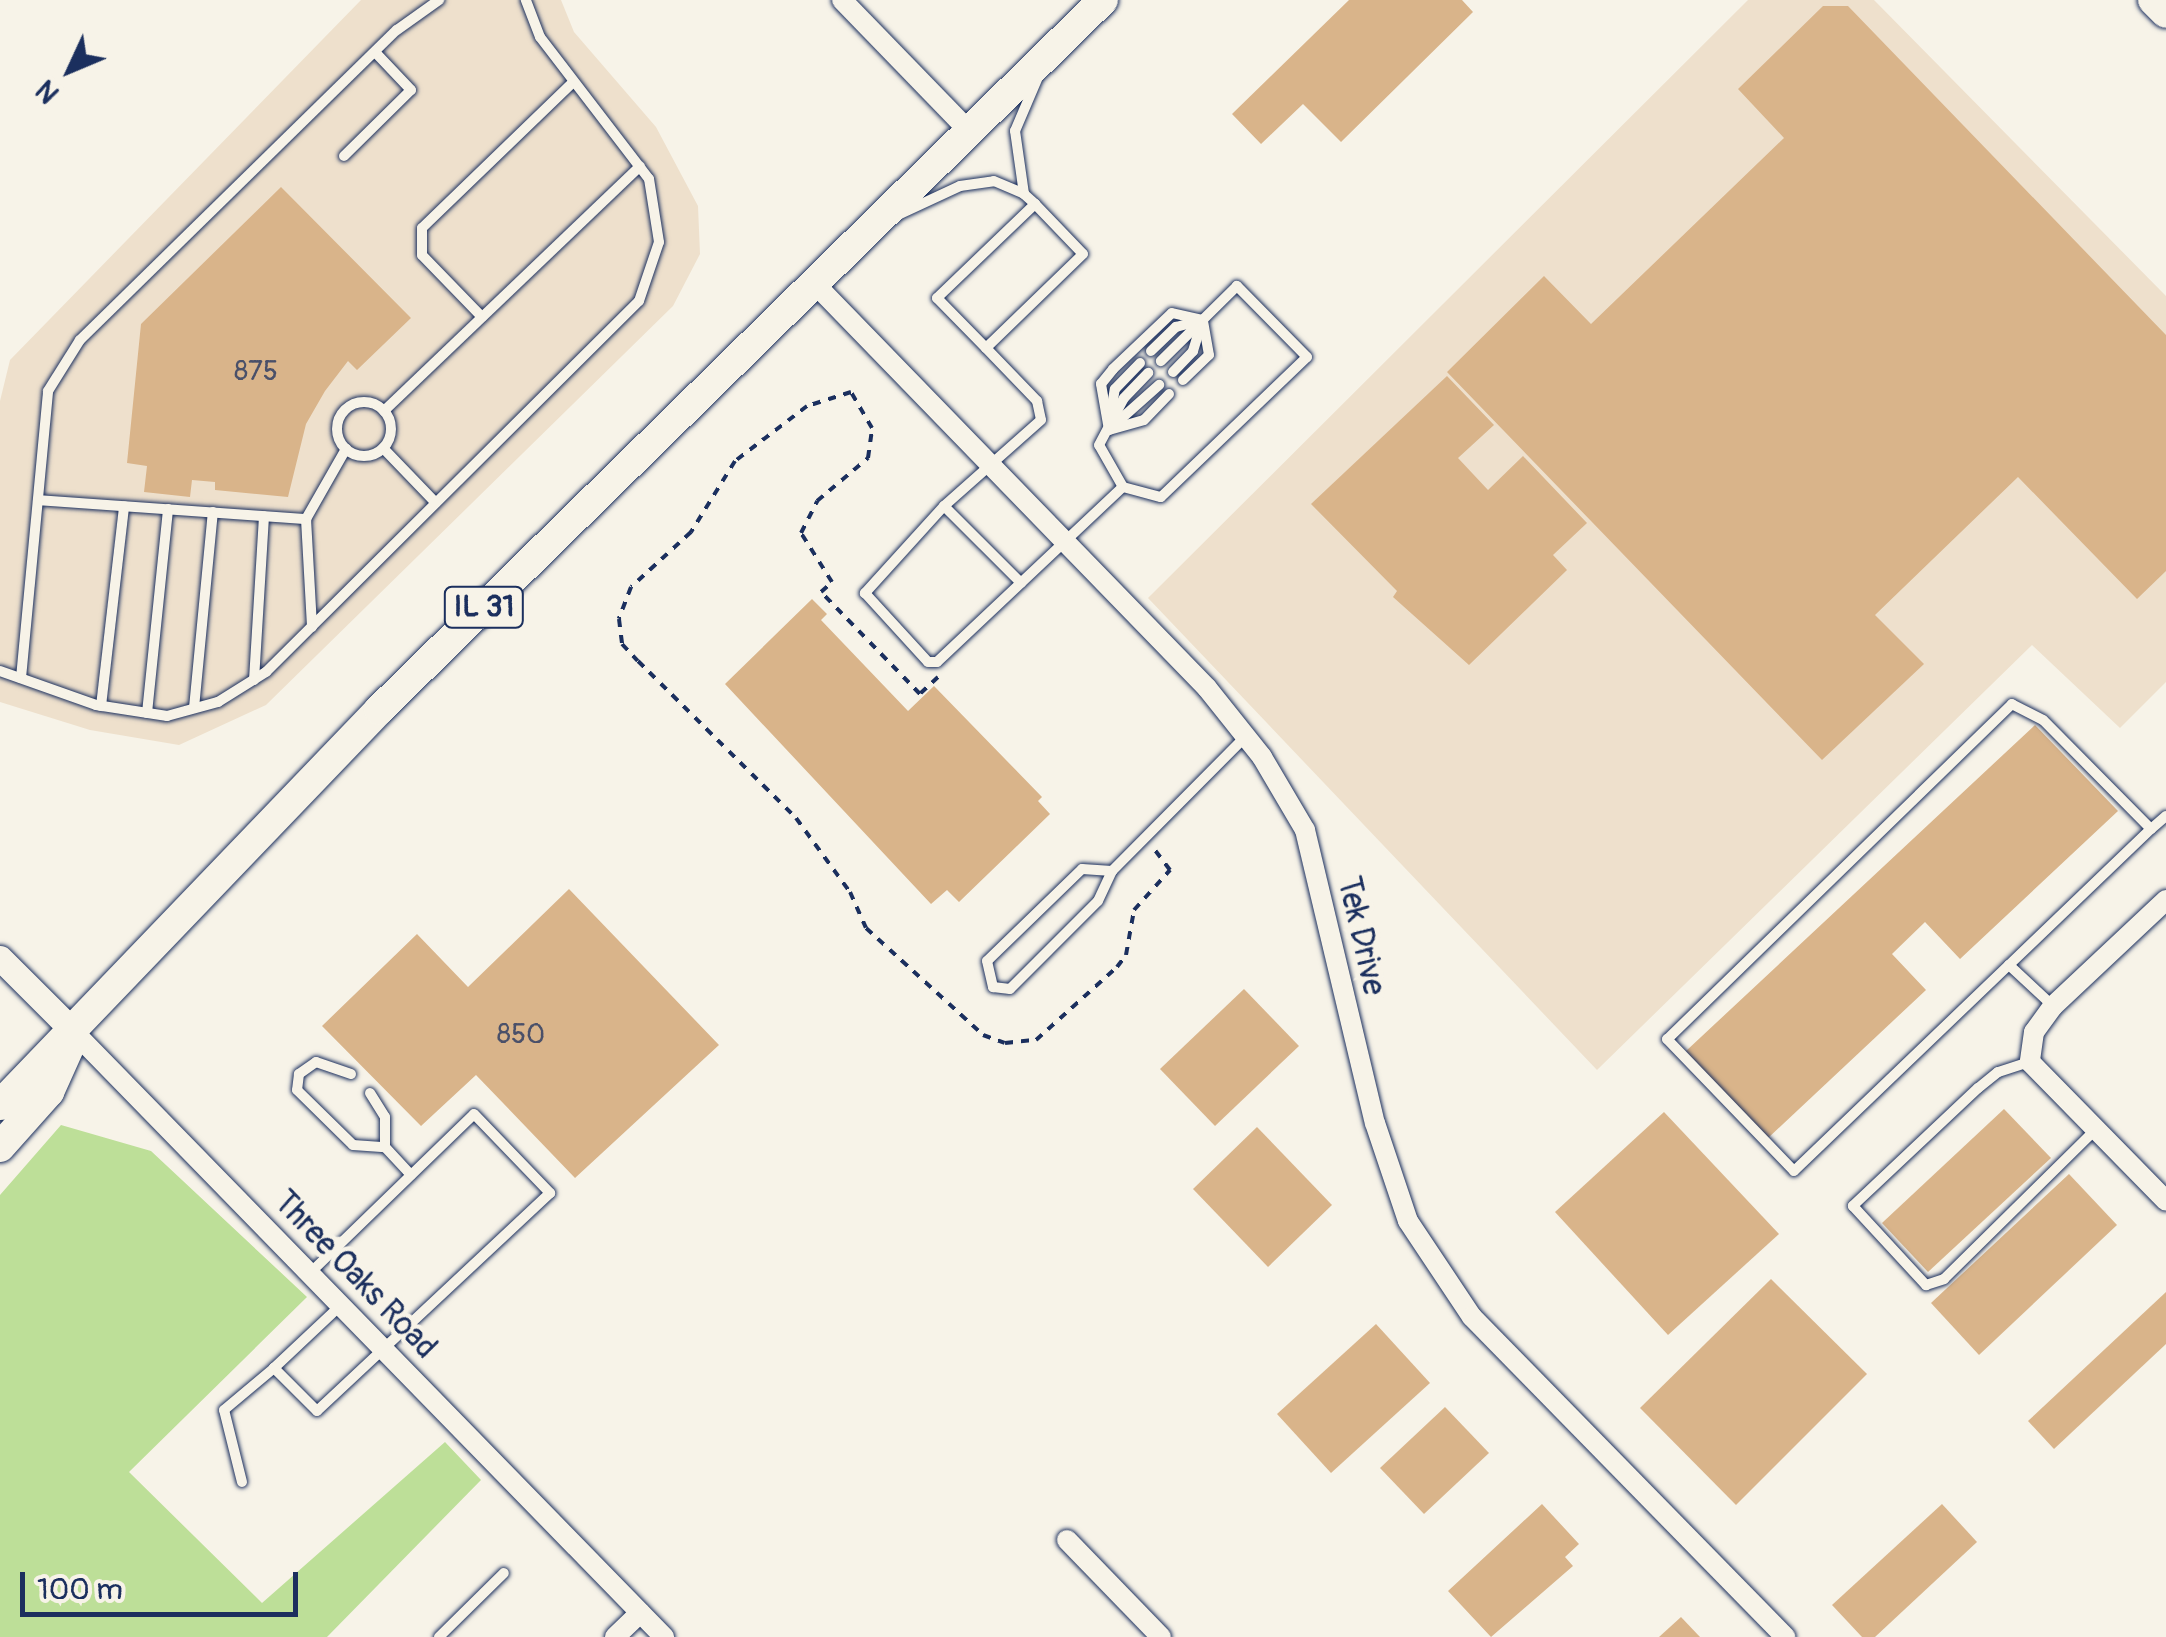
<!DOCTYPE html>
<style>
body{margin:0}
#map{position:relative;width:2166px;height:1637px;overflow:hidden;background:#f7f3e8;font-family:Pangolin,sans-serif}
div>[style]{position:absolute}
[style*='--x']{left:calc(var(--x)*1px);top:calc(var(--y)*1px);width:calc(var(--w)*1px);rotate:calc(var(--a)*1deg)}
.built>*{inset:0;background:#eee0cc}
.green>*{inset:0;background:#bddf98}
.building>*{inset:0;background:#d9b48a}
.path>*{height:4px;margin-top:-2px;transform-origin:0;background:repeating-linear-gradient(90deg,#1b2f5e 0 8px,transparent 0 16px)}
.roads{filter:drop-shadow(0 0 2px #1b2f5e) drop-shadow(0 0 2px #1b2f5e)}
.service>*{height:10px;margin:-5px;padding:0 5px;transform-origin:5px;border-radius:5px;background:#f7f3e8}
.service>.ring{margin:-5px;padding:0;box-sizing:content-box;background:none;border:10px solid #f7f3e8;border-radius:50%}
.minor>*{height:20px;margin:-10px;padding:0 10px;transform-origin:10px;border-radius:10px;background:#f7f3e8}
.tertiary>*{height:25px;margin:-12.5px;padding:0 12.5px;transform-origin:12.5px;border-radius:12.5px;background:#f7f3e8}
.primary>*{height:30px;margin:-15px;padding:0 15px;transform-origin:15px;border-radius:15px;background:#f7f3e8}
span{translate:-50% -50%;white-space:nowrap;text-align:center;line-height:1.15;-webkit-text-stroke:9px #f7f3e8;paint-order:stroke}
.number-label{font-size:28px;color:#4a5069}
.number-label span{-webkit-text-stroke-width:0}
.shield-label span{padding:2px 8px;background:#f7f3e8;border:2px solid;border-radius:8px;-webkit-text-stroke-width:0}
.shield-label{font-size:30px;color:#1b2f5e;font-weight:700}
.street-label{font-size:32px;color:#1b2f5e}
.north{position:absolute;left:20px;top:20px;width:100px;height:100px;-webkit-text-stroke:8px #f7f3e8;paint-order:stroke;rotate:226deg;font-size:28px;font-weight:700;line-height:40px;text-align:center;color:#1b2f5e}
.north::after{content:'';display:block;margin:auto;width:35px;height:45px;background:#1b2f5e;clip-path:polygon(50% 0,100% 100%,50% 72%,0 100%)}
.scale{position:absolute;left:20px;top:1572px;width:278px;height:45px;box-sizing:border-box;border:5px solid #1b2f5e;border-top:0;padding-left:12px;font-size:30px;line-height:35px;white-space:nowrap;color:#1b2f5e;-webkit-text-stroke:8px #f7f3e8;paint-order:stroke}
</style>
<div id="map">
<div class="built">
<div style="clip-path:polygon(361px 0,561px 0,574px 32px,656px 127px,698px 206px,700px 254px,673px 306px,266px 705px,179px 745px,90px 730px,0 702px,0 401px,10px 360px)"></div>
<div style="clip-path:polygon(1748px 0,1874px 0,2166px 296px,2166px 682px,2120px 728px,2032px 645px,1597px 1070px,1148px 598px)"></div>
</div>
<div class="green">
<div style="clip-path:polygon(61px 1125px,151px 1151px,307px 1297px,129px 1472px,262px 1603px,445px 1442px,481px 1480px,327px 1637px,0 1637px,0 1195px)"></div>
</div>
<div class="building">
<div style="clip-path:polygon(1349px 0,1462px 0,1473px 12px,1341px 142px,1303px 104px,1261px 144px,1232px 114px)"></div>
<div style="clip-path:polygon(1823px 6px,1848px 6px,2166px 335px,2166px 571px,2137px 599px,2018px 477px,1875px 615px,1924px 664px,1822px 760px,1447px 372px,1544px 276px,1591px 324px,1784px 138px,1738px 89px)"></div>
<div style="clip-path:polygon(281px 187px,411px 318px,357px 370px,348px 361px,325px 391px,306px 424px,288px 497px,215px 490px,215px 482px,192px 480px,190px 497px,144px 492px,147px 466px,127px 463px,141px 324px)"></div>
<div style="clip-path:polygon(1447px 376px,1494px 425px,1458px 458px,1488px 490px,1523px 456px,1587px 523px,1553px 555px,1567px 570px,1469px 665px,1393px 597px,1397px 591px,1311px 504px)"></div>
<div style="clip-path:polygon(812px 599px,827px 614px,821px 620px,908px 711px,934px 686px,1042px 797px,1038px 801px,1050px 814px,959px 902px,947px 890px,931px 904px,725px 684px)"></div>
<div style="clip-path:polygon(2035px 725px,2118px 811px,1960px 959px,1925px 922px,1892px 954px,1926px 990px,1767px 1139px,1686px 1051px)"></div>
<div style="clip-path:polygon(569px 889px,719px 1045px,575px 1178px,476px 1075px,421px 1126px,322px 1026px,417px 934px,468px 987px)"></div>
<div style="clip-path:polygon(1244px 989px,1299px 1046px,1215px 1126px,1160px 1069px)"></div>
<div style="clip-path:polygon(2004px 1109px,2051px 1158px,1928px 1272px,1882px 1223px)"></div>
<div style="clip-path:polygon(1664px 1112px,1779px 1234px,1668px 1335px,1555px 1212px)"></div>
<div style="clip-path:polygon(1257px 1127px,1332px 1205px,1268px 1267px,1193px 1189px)"></div>
<div style="clip-path:polygon(2069px 1174px,2117px 1225px,1979px 1355px,1931px 1303px)"></div>
<div style="clip-path:polygon(1771px 1279px,1867px 1374px,1736px 1505px,1640px 1408px)"></div>
<div style="clip-path:polygon(2166px 1292px,2166px 1344px,2054px 1449px,2028px 1421px)"></div>
<div style="clip-path:polygon(1376px 1324px,1430px 1383px,1331px 1473px,1277px 1414px)"></div>
<div style="clip-path:polygon(1445px 1407px,1489px 1453px,1424px 1514px,1380px 1468px)"></div>
<div style="clip-path:polygon(1542px 1504px,1579px 1544px,1565px 1557px,1573px 1566px,1491px 1637px,1448px 1591px)"></div>
<div style="clip-path:polygon(1942px 1504px,1977px 1542px,1875px 1637px,1862px 1637px,1832px 1605px)"></div>
<div style="clip-path:polygon(1681px 1617px,1700px 1637px,1659px 1637px)"></div>
</div>
<div class="path">
<div style="--x:938;--y:677;--w:25;--a:137"></div>
<div style="--x:920;--y:694;--w:142;--a:-134.1"></div>
<div style="--x:821;--y:592;--w:15;--a:-42"></div>
<div style="--x:832;--y:582;--w:58;--a:-122.3"></div>
<div style="--x:801;--y:533;--w:36;--a:-63"></div>
<div style="--x:817;--y:501;--w:67;--a:-40.1"></div>
<div style="--x:868;--y:458;--w:30;--a:-82"></div>
<div style="--x:872;--y:428;--w:42;--a:-120.3"></div>
<div style="--x:851;--y:392;--w:46;--a:162.3"></div>
<div style="--x:807;--y:406;--w:91;--a:142.6"></div>
<div style="--x:735;--y:461;--w:84;--a:121.8"></div>
<div style="--x:691;--y:532;--w:81;--a:137.5"></div>
<div style="--x:631;--y:587;--w:34;--a:111"></div>
<div style="--x:619;--y:619;--w:25;--a:83"></div>
<div style="--x:622;--y:644;--w:23;--a:47"></div>
<div style="--x:638;--y:661;--w:223;--a:44.8"></div>
<div style="--x:796;--y:818;--w:92;--a:53.9"></div>
<div style="--x:850;--y:892;--w:39;--a:66"></div>
<div style="--x:866;--y:928;--w:159;--a:42.4"></div>
<div style="--x:983;--y:1035;--w:23;--a:20"></div>
<div style="--x:1005;--y:1043;--w:31;--a:-6"></div>
<div style="--x:1036;--y:1040;--w:109;--a:-42"></div>
<div style="--x:1117;--y:967;--w:15;--a:-53"></div>
<div style="--x:1126;--y:955;--w:46;--a:-79.9"></div>
<div style="--x:1134;--y:910;--w:54;--a:-48"></div>
<div style="--x:1170;--y:870;--w:26;--a:-127"></div>
</div>
<div class="roads">
<div class="service">
<div style="--x:344;--y:156;--w:94;--a:-44.6"></div>
<div style="--x:411;--y:90;--w:52;--a:-133.5"></div>
<div style="--x:1024;--y:194;--w:64;--a:-98.1"></div>
<div style="--x:1015;--y:131;--w:59;--a:-66.9"></div>
<div style="--x:900;--y:214;--w:66;--a:-25"></div>
<div style="--x:960;--y:186;--w:34;--a:-8"></div>
<div style="--x:994;--y:181;--w:33;--a:23"></div>
<div style="--x:1024;--y:194;--w:15;--a:42"></div>
<div style="--x:1035;--y:204;--w:69;--a:46.2"></div>
<div style="--x:1083;--y:254;--w:135;--a:135.9"></div>
<div style="--x:986;--y:348;--w:70;--a:-134.4"></div>
<div style="--x:937;--y:298;--w:136;--a:-43.8"></div>
<div style="--x:482;--y:317;--w:86;--a:-134.1"></div>
<div style="--x:422;--y:255;--w:27;--a:-90"></div>
<div style="--x:422;--y:228;--w:209;--a:-44"></div>
<div style="--x:986;--y:348;--w:74;--a:46.1"></div>
<div style="--x:1037;--y:401;--w:19;--a:78"></div>
<div style="--x:1041;--y:420;--w:130;--a:138.4"></div>
<div style="--x:944;--y:506;--w:118;--a:132.2"></div>
<div style="--x:865;--y:593;--w:93;--a:47.6"></div>
<div style="--x:928;--y:662;--w:9;--a:0"></div>
<div style="--x:937;--y:662;--w:255;--a:-43.3"></div>
<div style="--x:1123;--y:487;--w:39;--a:15"></div>
<div style="--x:1161;--y:497;--w:202;--a:-43.8"></div>
<div style="--x:1307;--y:357;--w:100;--a:-134.6"></div>
<div style="--x:1237;--y:286;--w:107;--a:135.4"></div>
<div style="--x:1151;--y:351;--w:35;--a:-44"></div>
<div style="--x:1176;--y:327;--w:27;--a:-15"></div>
<div style="--x:1173;--y:372;--w:29;--a:-46"></div>
<div style="--x:1193;--y:351;--w:27;--a:-73"></div>
<div style="--x:1183;--y:380;--w:36;--a:-44"></div>
<div style="--x:1209;--y:355;--w:36;--a:-100"></div>
<div class="ring" style="left:337px;top:402px;width:44px;height:44px"></div>
<div style="--x:384;--y:411;--w:354;--a:-43.7"></div>
<div style="--x:1110;--y:419;--w:30;--a:-81"></div>
<div style="--x:1115;--y:389;--w:36;--a:-46"></div>
<div style="--x:1113;--y:426;--w:62;--a:-41.7"></div>
<div style="--x:1109;--y:430;--w:47;--a:-99.9"></div>
<div style="--x:1101;--y:384;--w:19;--a:-51"></div>
<div style="--x:1113;--y:369;--w:81;--a:-43.5"></div>
<div style="--x:1172;--y:313;--w:32;--a:13"></div>
<div style="--x:1109;--y:430;--w:36;--a:-16"></div>
<div style="--x:1144;--y:420;--w:36;--a:-46"></div>
<div style="--x:383;--y:448;--w:76;--a:46.1"></div>
<div style="--x:1123;--y:487;--w:48;--a:-119.7"></div>
<div style="--x:1099;--y:445;--w:53;--a:-62"></div>
<div style="--x:1124;--y:398;--w:35;--a:-46"></div>
<div style="--x:38;--y:500;--w:269;--a:4.1"></div>
<div style="--x:306;--y:519;--w:81;--a:-60.3"></div>
<div style="--x:944;--y:506;--w:109;--a:45"></div>
<div style="--x:306;--y:519;--w:108;--a:86.8"></div>
<div style="--x:0;--y:671;--w:102;--a:19.5"></div>
<div style="--x:96;--y:705;--w:72;--a:8.8"></div>
<div style="--x:167;--y:716;--w:53;--a:-15.4"></div>
<div style="--x:218;--y:702;--w:57;--a:-32"></div>
<div style="--x:266;--y:672;--w:526;--a:-44.85"></div>
<div style="--x:639;--y:301;--w:62;--a:-71.3"></div>
<div style="--x:659;--y:242;--w:64;--a:-99"></div>
<div style="--x:649;--y:179;--w:179;--a:-127.5"></div>
<div style="--x:540;--y:37;--w:40;--a:-111"></div>
<div style="--x:21;--y:678;--w:288;--a:-84.6"></div>
<div style="--x:48;--y:391;--w:60;--a:-57.9"></div>
<div style="--x:80;--y:340;--w:443;--a:-44.4"></div>
<div style="--x:397;--y:30;--w:52;--a:-35.5"></div>
<div style="--x:254;--y:680;--w:164;--a:-86.5"></div>
<div style="--x:101;--y:706;--w:201;--a:-83.4"></div>
<div style="--x:194;--y:708;--w:197;--a:-84.5"></div>
<div style="--x:147;--y:713;--w:205;--a:-84.1"></div>
<div style="--x:2151;--y:829;--w:20;--a:-41"></div>
<div style="--x:1112;--y:871;--w:30;--a:-176"></div>
<div style="--x:1082;--y:869;--w:132;--a:135.9"></div>
<div style="--x:987;--y:961;--w:27;--a:77"></div>
<div style="--x:993;--y:987;--w:17;--a:7"></div>
<div style="--x:1010;--y:989;--w:124;--a:-45"></div>
<div style="--x:1098;--y:901;--w:33;--a:-65"></div>
<div style="--x:1112;--y:871;--w:189;--a:-45.2"></div>
<div style="--x:2009;--y:965;--w:197;--a:-43.8"></div>
<div style="--x:2151;--y:829;--w:153;--a:-134.7"></div>
<div style="--x:2043;--y:720;--w:35;--a:-153"></div>
<div style="--x:2012;--y:704;--w:481;--a:135.8"></div>
<div style="--x:1667;--y:1039;--w:183;--a:46.1"></div>
<div style="--x:1794;--y:1171;--w:298;--a:-43.8"></div>
<div style="--x:2009;--y:965;--w:60;--a:43"></div>
<div style="--x:2029;--y:1062;--w:33;--a:162"></div>
<div style="--x:1998;--y:1072;--w:26;--a:141"></div>
<div style="--x:1978;--y:1088;--w:172;--a:136.7"></div>
<div style="--x:1853;--y:1206;--w:108;--a:47.3"></div>
<div style="--x:1926;--y:1285;--w:19;--a:-18"></div>
<div style="--x:1944;--y:1279;--w:214;--a:-44.6"></div>
<div style="--x:351;--y:1074;--w:37;--a:-161"></div>
<div style="--x:316;--y:1062;--w:21;--a:145"></div>
<div style="--x:299;--y:1074;--w:16;--a:97"></div>
<div style="--x:297;--y:1090;--w:78;--a:44.5"></div>
<div style="--x:353;--y:1145;--w:32;--a:4"></div>
<div style="--x:385;--y:1147;--w:38;--a:47"></div>
<div style="--x:370;--y:1093;--w:28;--a:58"></div>
<div style="--x:385;--y:1117;--w:30;--a:90"></div>
<div style="--x:310;--y:1273;--w:228;--a:-44.1"></div>
<div style="--x:474;--y:1114;--w:110;--a:46.1"></div>
<div style="--x:550;--y:1193;--w:319;--a:136.9"></div>
<div style="--x:317;--y:1411;--w:61;--a:-135"></div>
<div style="--x:274;--y:1368;--w:91;--a:-43.2"></div>
<div style="--x:242;--y:1482;--w:74;--a:-104"></div>
<div style="--x:224;--y:1410;--w:65;--a:-40"></div>
<div style="--x:439;--y:1637;--w:91;--a:-44.6"></div>
</div>
<div class="minor">
<div style="--x:842;--y:0;--w:185;--a:45.9"></div>
<div style="--x:815;--y:284;--w:563;--a:45.86"></div>
<div style="--x:1207;--y:688;--w:88;--a:51.4"></div>
<div style="--x:1262;--y:757;--w:85;--a:59.5"></div>
<div style="--x:1305;--y:830;--w:301;--a:76.6"></div>
<div style="--x:1375;--y:1123;--w:103;--a:71.4"></div>
<div style="--x:1408;--y:1221;--w:115;--a:56.3"></div>
<div style="--x:1472;--y:1317;--w:448;--a:45.6"></div>
<div style="--x:2166;--y:900;--w:155;--a:136.8"></div>
<div style="--x:2053;--y:1006;--w:32;--a:126"></div>
<div style="--x:2034;--y:1032;--w:30;--a:98"></div>
<div style="--x:2030;--y:1062;--w:194;--a:45.6"></div>
<div style="--x:75;--y:1033;--w:844;--a:45.72"></div>
<div style="--x:1067;--y:1540;--w:135;--a:45.9"></div>
<div style="--x:615;--y:1637;--w:35;--a:-44"></div>
</div>
<div class="tertiary">
<div style="--x:0;--y:958;--w:106;--a:45"></div>
</div>
<div class="primary">
<div style="--x:2153;--y:0;--w:18;--a:45"></div>
<div style="--x:0;--y:1105;--w:547;--a:-46.18"></div>
<div style="--x:379;--y:710;--w:1014;--a:-44.44"></div>
<div style="--x:0;--y:1147;--w:74;--a:-48.3"></div>
<div style="--x:49;--y:1092;--w:54;--a:-65.8"></div>
</div>
</div>
<div class="number-label">
<span style="left:256px;top:372px">875</span>
<span style="left:521px;top:1035px">850</span>
</div>
<div class="shield-label">
<span style="left:484px;top:607px">IL 31</span>
</div>
<div class="street-label">
<span style="left:1361px;top:936px;rotate:77deg">Tek Drive</span>
<span style="left:355px;top:1275px;rotate:46deg">Three Oaks Road</span>
</div>
<div class="north">N</div>
<div class="scale">100 m</div>
</div>
